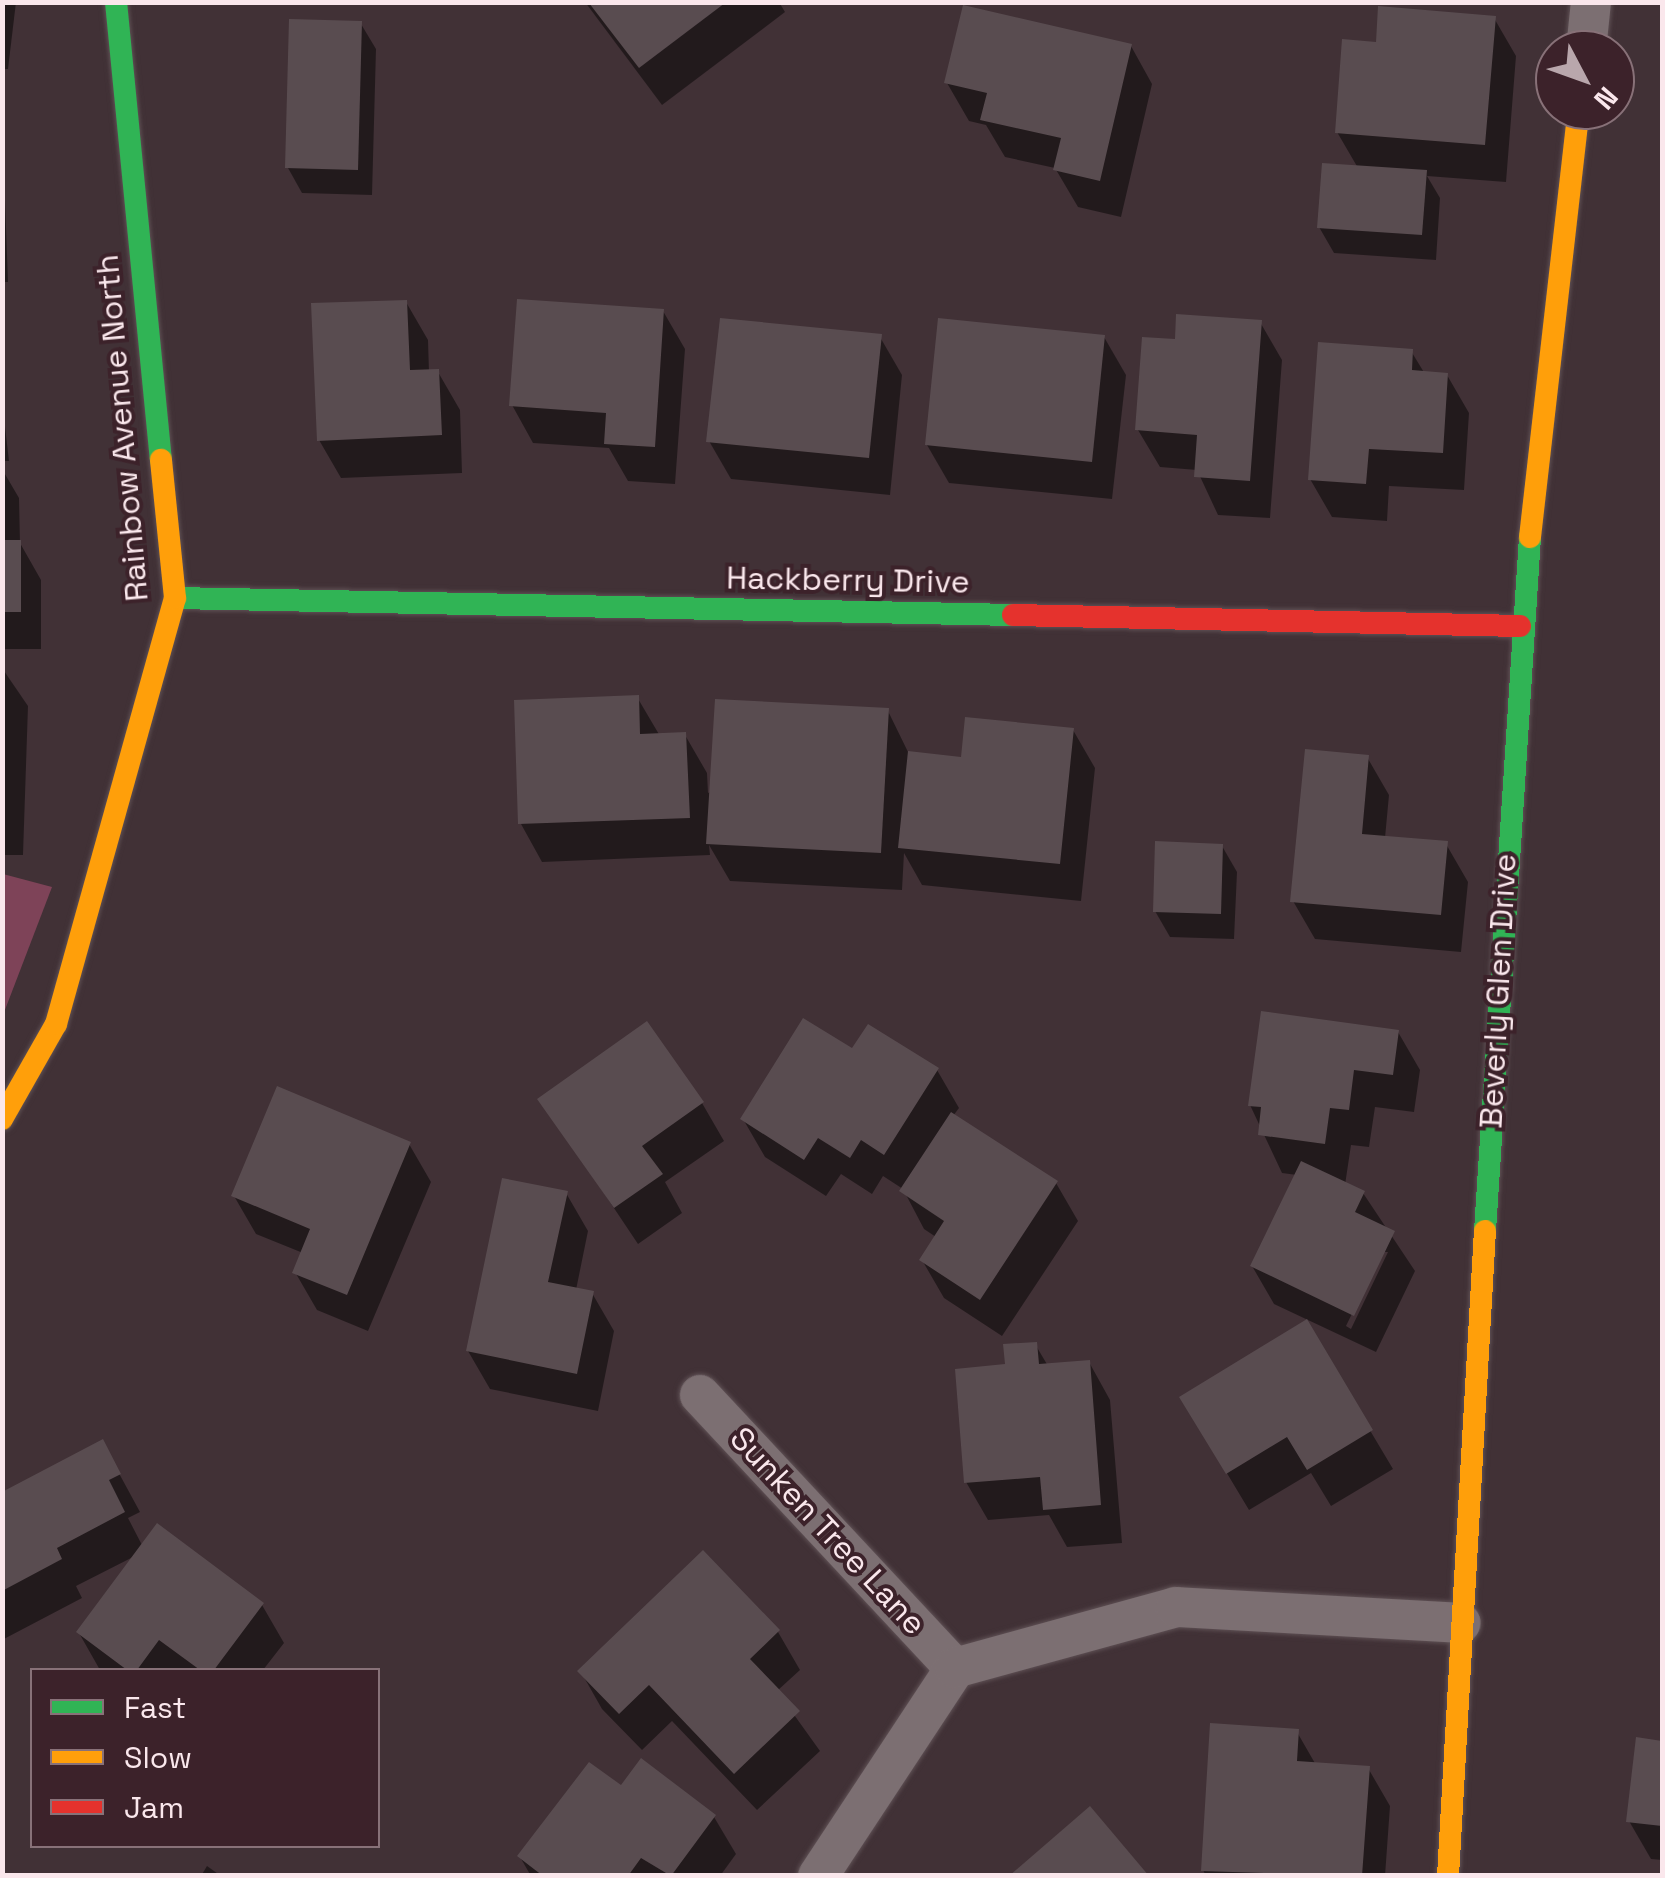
<!DOCTYPE html>
<style>
body{margin:0}
#map{position:relative;width:1665px;height:1878px;overflow:hidden;background:#413136;font-family:"Space Grotesk",sans-serif}
div>[style]{position:absolute}
[style*='--x']{left:calc(var(--x)*1px);top:calc(var(--y)*1px);width:calc(var(--w)*1px);rotate:calc(var(--a)*1deg)}
.green>*{inset:0;background:#7e4358}
.shadow>*{inset:0;background:#0007}
.building>*{inset:0;background:#594c50}
.roads{filter:drop-shadow(0 0 2px #5e5054) drop-shadow(0 0 2px #5e5054)}
.street>*{height:40px;margin:-20px;padding:0 20px;transform-origin:20px;border-radius:20px;background:#7c6f72}
.fast>*{height:22px;margin:-11px;padding:0 11px;transform-origin:11px;border-radius:11px;background:#30b455}
.slow>*{height:22px;margin:-11px;padding:0 11px;transform-origin:11px;border-radius:11px;background:#ff9f0a}
.jam>*{height:22px;margin:-11px;padding:0 11px;transform-origin:11px;border-radius:11px;background:#e5322d}
span{translate:-50% -50%;white-space:nowrap;text-align:center;line-height:1.15;-webkit-text-stroke:8px #3c222a;paint-order:stroke}
.street-label{font-size:32px;color:#fae7ec}
.frame{position:absolute;inset:0;border:5px solid #fae7ec;pointer-events:none}
.legend{position:absolute;left:30px;top:1668px;width:350px;height:180px;box-sizing:border-box;background:#3c222a;border:2px solid #887178;margin:0;padding:12px 18px;list-style:none;font-size:30px;color:#fae7ec}
.legend li{display:flex;align-items:center;gap:20px;height:50px}
.legend b{width:50px;border:2px solid #887178}
.north{position:absolute;left:1535px;top:30px;width:100px;height:100px;box-sizing:border-box;background:#3c222a;border:2px solid #887178;border-radius:50%;rotate:131deg;font-size:28px;font-weight:700;line-height:40px;text-align:center;color:#fae7ec}
.north::after{content:'';display:block;margin:auto;width:35px;height:45px;background:#b9a7ac;clip-path:polygon(50% 0,100% 100%,50% 72%,0 100%)}
</style>
<div id="map">
<div class="green">
<div style="clip-path:polygon(3px 874px,52px 887px,3px 1015px,2px 874px)"></div>
</div>
<div class="shadow">
<div style="clip-path:polygon(2px 2px,16px 2px,8px 69px,2px 69px)"></div>
<div style="clip-path:polygon(585px 2px,779px 2px,785px 12px,662px 105px)"></div>
<div style="clip-path:polygon(1494px 18px,1516px 56px,1506px 182px,1427px 176px,1440px 198px,1436px 260px,1334px 253px,1319px 227px,1358px 168px,1337px 132px,1378px 44px)"></div>
<div style="clip-path:polygon(361px 24px,376px 49px,372px 195px,302px 193px,288px 168px)"></div>
<div style="clip-path:polygon(1131px 46px,1152px 84px,1121px 217px,1078px 207px,1055px 168px,1005px 157px,986px 125px,969px 121px,947px 83px)"></div>
<div style="clip-path:polygon(2px 120px,8px 282px,2px 282px)"></div>
<div style="clip-path:polygon(406px 302px,428px 340px,429px 372px,438px 372px,460px 410px,462px 473px,341px 478px,319px 440px)"></div>
<div style="clip-path:polygon(663px 311px,685px 349px,675px 484px,628px 481px,609px 448px,533px 443px,512px 405px)"></div>
<div style="clip-path:polygon(1260px 322px,1282px 360px,1270px 518px,1218px 515px,1197px 470px,1160px 467px,1138px 430px,1177px 342px)"></div>
<div style="clip-path:polygon(880px 337px,902px 375px,890px 495px,731px 479px,709px 441px)"></div>
<div style="clip-path:polygon(1104px 337px,1126px 375px,1112px 499px,949px 483px,927px 445px)"></div>
<div style="clip-path:polygon(1411px 351px,1425px 374px,1447px 375px,1469px 413px,1464px 490px,1389px 486px,1387px 521px,1332px 517px,1310px 479px)"></div>
<div style="clip-path:polygon(2px 401px,9px 461px,2px 461px)"></div>
<div style="clip-path:polygon(2px 469px,19px 498px,20px 543px,41px 580px,41px 649px,2px 649px)"></div>
<div style="clip-path:polygon(2px 668px,28px 706px,23px 855px,2px 855px)"></div>
<div style="clip-path:polygon(637px 697px,660px 736px,685px 735px,707px 773px,708px 793px,888px 711px,909px 754px,963px 760px,1073px 730px,1095px 768px,1081px 901px,922px 885px,904px 853px,902px 890px,730px 881px,709px 845px,710px 855px,542px 862px,521px 824px)"></div>
<div style="clip-path:polygon(1367px 757px,1389px 795px,1385px 838px,1446px 844px,1468px 882px,1461px 952px,1315px 939px,1293px 901px)"></div>
<div style="clip-path:polygon(1222px 846px,1237px 872px,1234px 939px,1170px 937px,1155px 911px)"></div>
<div style="clip-path:polygon(evenodd,1398px 1032px,1420px 1070px,1414px 1112px,1375px 1107px,1369px 1147px,1351px 1145px,1345px 1185px,1363px 1193px,1415px 1271px,1376px 1352px,1274px 1304px,1252px 1266px,1297px 1175px,1282px 1173px,1250px 1105px,1398px 1032px,1382px 1252px,1388px 1252px,1351px 1329px,1346px 1326px,1382px 1252px)"></div>
<div style="clip-path:polygon(853px 1052px,937px 1070px,959px 1108px,953px 1116px,1056px 1183px,1078px 1221px,1002px 1336px,944px 1298px,922px 1260px,936px 1237px,924px 1229px,903px 1189px,883px 1176px,872px 1194px,841px 1174px,826px 1196px,765px 1157px,743px 1119px)"></div>
<div style="clip-path:polygon(541px 1099px,702px 1103px,724px 1141px,665px 1182px,682px 1213px,638px 1244px)"></div>
<div style="clip-path:polygon(409px 1144px,431px 1182px,368px 1331px,317px 1310px,295px 1272px,303px 1253px,256px 1234px,234px 1196px)"></div>
<div style="clip-path:polygon(566px 1193px,588px 1231px,576px 1290px,592px 1293px,614px 1331px,598px 1411px,490px 1389px,468px 1351px)"></div>
<div style="clip-path:polygon(1306px 1323px,1393px 1469px,1331px 1506px,1311px 1473px,1249px 1510px,1204px 1435px)"></div>
<div style="clip-path:polygon(1035px 1344px,1048px 1366px,1089px 1362px,1110px 1400px,1122px 1543px,1067px 1547px,1049px 1515px,988px 1520px,966px 1482px,1007px 1367px)"></div>
<div style="clip-path:polygon(102px 1442px,140px 1512px,128px 1518px,143px 1547px,262px 1605px,284px 1643px,263px 1670px,100px 1670px,79px 1633px,137px 1555px,76px 1586px,82px 1598px,2px 1640px,2px 1495px)"></div>
<div style="clip-path:polygon(703px 1554px,778px 1632px,800px 1670px,777px 1691px,820px 1751px,757px 1810px,672px 1721px,642px 1750px,602px 1709px,581px 1672px)"></div>
<div style="clip-path:polygon(1297px 1732px,1316px 1765px,1368px 1768px,1390px 1806px,1385px 1876px,1206px 1876px,1203px 1870px)"></div>
<div style="clip-path:polygon(1638px 1740px,1662px 1743px,1662px 1860px,1651px 1859px,1629px 1821px)"></div>
<div style="clip-path:polygon(621px 1789px,714px 1817px,736px 1854px,720px 1876px,531px 1876px,520px 1857px)"></div>
<div style="clip-path:polygon(207px 1866px,221px 1876px,201px 1876px)"></div>
</div>
<div class="building">
<div style="clip-path:polygon(589px 3px,725px 3px,639px 68px)"></div>
<div style="clip-path:polygon(963px 5px,1132px 44px,1100px 181px,1053px 170px,1061px 138px,980px 120px,987px 93px,944px 83px)"></div>
<div style="clip-path:polygon(1378px 6px,1496px 16px,1485px 145px,1335px 133px,1342px 39px,1376px 42px)"></div>
<div style="clip-path:polygon(289px 19px,362px 21px,358px 170px,285px 168px)"></div>
<div style="clip-path:polygon(1322px 163px,1427px 170px,1422px 235px,1317px 228px)"></div>
<div style="clip-path:polygon(517px 299px,664px 309px,655px 447px,604px 444px,606px 413px,509px 406px)"></div>
<div style="clip-path:polygon(407px 300px,410px 370px,439px 369px,442px 435px,317px 441px,311px 303px)"></div>
<div style="clip-path:polygon(1176px 314px,1262px 320px,1250px 481px,1194px 477px,1197px 435px,1135px 430px,1142px 337px,1175px 339px)"></div>
<div style="clip-path:polygon(720px 318px,882px 334px,869px 458px,706px 442px)"></div>
<div style="clip-path:polygon(938px 318px,1105px 335px,1092px 462px,925px 445px)"></div>
<div style="clip-path:polygon(1318px 342px,1413px 349px,1412px 370px,1448px 373px,1443px 453px,1369px 449px,1366px 484px,1308px 480px)"></div>
<div style="clip-path:polygon(2px 540px,21px 540px,21px 612px,2px 612px)"></div>
<div style="clip-path:polygon(639px 695px,640px 734px,686px 732px,690px 818px,518px 824px,514px 700px)"></div>
<div style="clip-path:polygon(715px 699px,889px 708px,881px 853px,706px 844px)"></div>
<div style="clip-path:polygon(965px 717px,1074px 728px,1060px 864px,898px 848px,908px 751px,961px 757px)"></div>
<div style="clip-path:polygon(1305px 749px,1369px 755px,1362px 834px,1448px 841px,1441px 915px,1290px 902px)"></div>
<div style="clip-path:polygon(1155px 841px,1223px 844px,1221px 914px,1153px 912px)"></div>
<div style="clip-path:polygon(1261px 1011px,1399px 1030px,1393px 1075px,1354px 1070px,1349px 1110px,1330px 1108px,1325px 1144px,1258px 1135px,1261px 1107px,1248px 1106px)"></div>
<div style="clip-path:polygon(803px 1018px,852px 1048px,868px 1024px,939px 1068px,884px 1155px,861px 1140px,850px 1158px,818px 1138px,804px 1160px,740px 1119px)"></div>
<div style="clip-path:polygon(647px 1021px,704px 1102px,642px 1146px,663px 1174px,614px 1208px,537px 1099px)"></div>
<div style="clip-path:polygon(277px 1086px,411px 1142px,347px 1295px,292px 1273px,310px 1229px,231px 1196px)"></div>
<div style="clip-path:polygon(951px 1112px,1058px 1181px,980px 1300px,919px 1260px,944px 1221px,899px 1191px)"></div>
<div style="clip-path:polygon(1301px 1161px,1365px 1191px,1355px 1212px,1395px 1231px,1354px 1316px,1250px 1266px)"></div>
<div style="clip-path:polygon(502px 1178px,568px 1191px,548px 1282px,594px 1291px,577px 1374px,466px 1351px)"></div>
<div style="clip-path:polygon(1307px 1319px,1373px 1430px,1307px 1470px,1287px 1437px,1226px 1474px,1179px 1397px)"></div>
<div style="clip-path:polygon(1037px 1342px,1039px 1364px,1090px 1360px,1101px 1505px,1043px 1510px,1040px 1477px,964px 1483px,955px 1369px,1005px 1364px,1003px 1344px)"></div>
<div style="clip-path:polygon(103px 1439px,121px 1474px,109px 1480px,125px 1512px,57px 1548px,62px 1559px,2px 1591px,2px 1492px)"></div>
<div style="clip-path:polygon(157px 1523px,264px 1603px,214px 1670px,200px 1670px,159px 1640px,137px 1670px,127px 1670px,76px 1632px)"></div>
<div style="clip-path:polygon(703px 1550px,780px 1630px,750px 1659px,800px 1711px,734px 1774px,649px 1685px,619px 1714px,577px 1671px)"></div>
<div style="clip-path:polygon(1210px 1723px,1299px 1729px,1297px 1761px,1370px 1766px,1362px 1876px,1201px 1871px)"></div>
<div style="clip-path:polygon(1636px 1737px,1662px 1741px,1662px 1826px,1626px 1822px)"></div>
<div style="clip-path:polygon(641px 1758px,716px 1815px,671px 1876px,641px 1858px,628px 1876px,543px 1876px,517px 1856px,589px 1762px,621px 1785px)"></div>
<div style="clip-path:polygon(1090px 1806px,1149px 1876px,1009px 1876px)"></div>
</div>
<div class="roads">
<div class="street">
<div style="--x:1586;--y:50;--w:48;--a:-84.1"></div>
<div style="--x:700;--y:1395;--w:374;--a:47"></div>
<div style="--x:818;--y:1876;--w:249;--a:-56.6"></div>
<div style="--x:955;--y:1668;--w:229;--a:-15.4"></div>
<div style="--x:1176;--y:1607;--w:285;--a:3.2"></div>
</div>
<div class="fast">
<div style="--x:116;--y:2;--w:460;--a:84.4"></div>
<div style="--x:175;--y:598;--w:838;--a:1.16"></div>
<div style="--x:1485;--y:1231;--w:695;--a:-86.29"></div>
</div>
<div class="slow">
<div style="--x:1530;--y:537;--w:430;--a:-83.5"></div>
<div style="--x:2;--y:1119;--w:109;--a:-60.4"></div>
<div style="--x:56;--y:1024;--w:442;--a:-74.4"></div>
<div style="--x:175;--y:598;--w:139;--a:-95.8"></div>
<div style="--x:1448;--y:1876;--w:646;--a:-86.72"></div>
</div>
<div class="jam">
<div style="--x:1013;--y:615;--w:507;--a:1.24"></div>
</div>
</div>
<div class="street-label">
<span style="left:122px;top:428px;rotate:-95deg">Rainbow Avenue North</span>
<span style="left:848px;top:580px;rotate:1deg">Hackberry Drive</span>
<span style="left:1498px;top:991px;rotate:-87deg">Beverly Glen Drive</span>
<span style="left:828px;top:1531px;rotate:47deg">Sunken Tree Lane</span>
</div>
<div class="frame"></div>
<ul class="legend">
<li><b style="height:12px;background:#30b455"></b>Fast</li>
<li><b style="height:12px;background:#ff9f0a"></b>Slow</li>
<li><b style="height:12px;background:#e5322d"></b>Jam</li>
</ul>
<div class="north">N</div>
</div>
